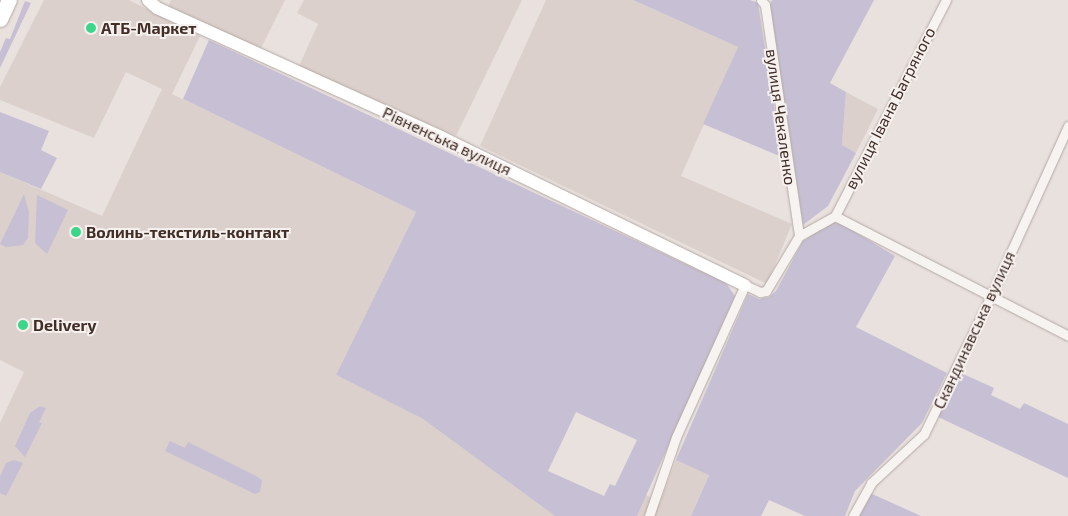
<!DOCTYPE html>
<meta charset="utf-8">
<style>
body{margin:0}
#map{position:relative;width:1068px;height:516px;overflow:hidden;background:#e9e1de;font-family:"Exo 2",sans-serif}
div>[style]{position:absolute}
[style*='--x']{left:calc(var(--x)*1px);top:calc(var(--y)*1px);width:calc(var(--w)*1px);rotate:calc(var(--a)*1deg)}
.built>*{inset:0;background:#dbd0cc}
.green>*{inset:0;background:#c7bfd3}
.roads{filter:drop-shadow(0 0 1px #b3a8a3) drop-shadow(0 0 1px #b3a8a3)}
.street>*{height:9px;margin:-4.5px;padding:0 4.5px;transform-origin:4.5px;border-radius:4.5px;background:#f7f3f1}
.secondary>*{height:12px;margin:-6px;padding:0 6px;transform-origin:6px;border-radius:6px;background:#fff}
.primary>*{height:15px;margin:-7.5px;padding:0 7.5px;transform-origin:7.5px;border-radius:7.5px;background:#fff}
.dots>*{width:14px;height:14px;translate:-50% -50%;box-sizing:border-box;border:2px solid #f6f0ee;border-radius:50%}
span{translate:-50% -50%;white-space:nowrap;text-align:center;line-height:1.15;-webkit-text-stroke:4px #f6f0ee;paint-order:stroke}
.poi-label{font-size:16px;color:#412e27;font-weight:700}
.left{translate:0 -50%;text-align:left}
.street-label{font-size:16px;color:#412e27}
</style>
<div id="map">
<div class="built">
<div style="clip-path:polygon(44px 0,129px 0,200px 36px,172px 94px,416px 212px,336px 375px,423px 419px,555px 516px,0 516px,0 423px,24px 372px,0 360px,0 172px,102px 216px,162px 89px,126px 72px,94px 138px,0 100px,0 87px)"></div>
<div style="clip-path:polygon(171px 0,285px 0,260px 50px,168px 7px)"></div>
<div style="clip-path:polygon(304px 0,522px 0,456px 136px,299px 66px,318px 24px,297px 13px)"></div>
<div style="clip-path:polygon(546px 0,633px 0,738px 47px,681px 176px,792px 224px,767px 284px,480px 146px)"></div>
<div style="clip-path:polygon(846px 92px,878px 109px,856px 153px,842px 145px)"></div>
<div style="clip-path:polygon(676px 460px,709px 474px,691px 516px,637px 516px,646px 495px,660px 502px)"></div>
</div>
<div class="green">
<div style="clip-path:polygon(633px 0,750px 0,758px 3px,782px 157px,703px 124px,738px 47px)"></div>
<div style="clip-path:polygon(772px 0,874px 0,830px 83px,846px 92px,842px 145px,856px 153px,828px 206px,803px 225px,770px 5px)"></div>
<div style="clip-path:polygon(25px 1px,31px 3px,0 68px,0 52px,6px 38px,10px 39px)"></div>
<div style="clip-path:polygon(evenodd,209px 40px,726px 283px,735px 296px,637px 516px,555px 516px,423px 419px,336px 375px,416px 212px,183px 99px,209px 40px,576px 412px,637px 440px,615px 486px,610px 484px,604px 496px,548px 471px,576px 412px)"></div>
<div style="clip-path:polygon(0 112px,49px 131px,41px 150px,57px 158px,41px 189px,0 172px)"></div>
<div style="clip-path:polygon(24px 194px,29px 212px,28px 238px,23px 245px,6px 247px,0 244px)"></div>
<div style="clip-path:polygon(37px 195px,68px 210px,47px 254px,35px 243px)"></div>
<div style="clip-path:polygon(831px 222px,842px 224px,895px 256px,856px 327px,947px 373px,922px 423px,855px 491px,845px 516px,805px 516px,769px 500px,761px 516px,691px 516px,709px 475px,676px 460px,748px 294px,759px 299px,769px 297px,776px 291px,803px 241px)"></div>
<div style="clip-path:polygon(961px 373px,994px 388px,991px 395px,1020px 409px,1024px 403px,1068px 424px,1068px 478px,938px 417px)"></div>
<div style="clip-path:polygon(40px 406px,46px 408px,39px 422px,42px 423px,25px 457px,15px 446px,30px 413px)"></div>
<div style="clip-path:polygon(170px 441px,185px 448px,188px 442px,256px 476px,262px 480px,260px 492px,255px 494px,165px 451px)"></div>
<div style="clip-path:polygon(14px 460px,23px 463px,6px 496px,0 493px,0 477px,6px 463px)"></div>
<div style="clip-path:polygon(870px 493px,921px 516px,857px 516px)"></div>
</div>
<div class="roads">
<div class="street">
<div style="--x:761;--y:0;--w:6;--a:51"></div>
<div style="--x:765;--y:5;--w:233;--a:81.6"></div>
<div style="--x:835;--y:216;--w:262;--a:27.2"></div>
<div style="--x:835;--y:216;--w:243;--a:-62.8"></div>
<div style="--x:649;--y:516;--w:83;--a:-71.1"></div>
<div style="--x:676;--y:437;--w:167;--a:-65.6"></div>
<div style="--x:745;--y:285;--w:17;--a:25"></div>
<div style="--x:760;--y:292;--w:6;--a:-9"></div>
<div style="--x:766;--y:291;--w:64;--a:-59"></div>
<div style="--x:799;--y:236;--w:41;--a:-29.1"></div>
<div style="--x:853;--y:516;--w:38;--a:-61"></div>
<div style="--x:871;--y:483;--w:72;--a:-42.8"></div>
<div style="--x:924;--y:434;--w:153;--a:-64.1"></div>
<div style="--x:991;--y:296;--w:187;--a:-65.6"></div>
</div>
<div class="secondary">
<div style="--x:148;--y:0;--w:12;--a:42"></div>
<div style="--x:157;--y:8;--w:312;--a:24.4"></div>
<div style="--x:441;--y:137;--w:338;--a:26"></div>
</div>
<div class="primary">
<div style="--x:0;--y:19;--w:21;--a:-65"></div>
</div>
</div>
<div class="dots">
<div style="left:91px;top:28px;background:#3bd689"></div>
<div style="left:76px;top:232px;background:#3bd689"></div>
<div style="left:23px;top:325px;background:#3bd689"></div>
</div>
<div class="poi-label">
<span class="left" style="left:101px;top:28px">АТБ-Маркет</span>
<span class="left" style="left:86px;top:232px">Волинь-текстиль-контакт</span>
<span class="left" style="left:33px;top:325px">Delivery</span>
</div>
<div class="street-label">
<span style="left:890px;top:108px;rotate:-63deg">вулиця Івана Багряного</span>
<span style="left:781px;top:117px;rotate:82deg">вулиця Чекаленко</span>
<span style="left:447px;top:141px;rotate:25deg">Рівненська вулиця</span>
<span style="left:974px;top:330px;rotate:-65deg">Скандинавська вулиця</span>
</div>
</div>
